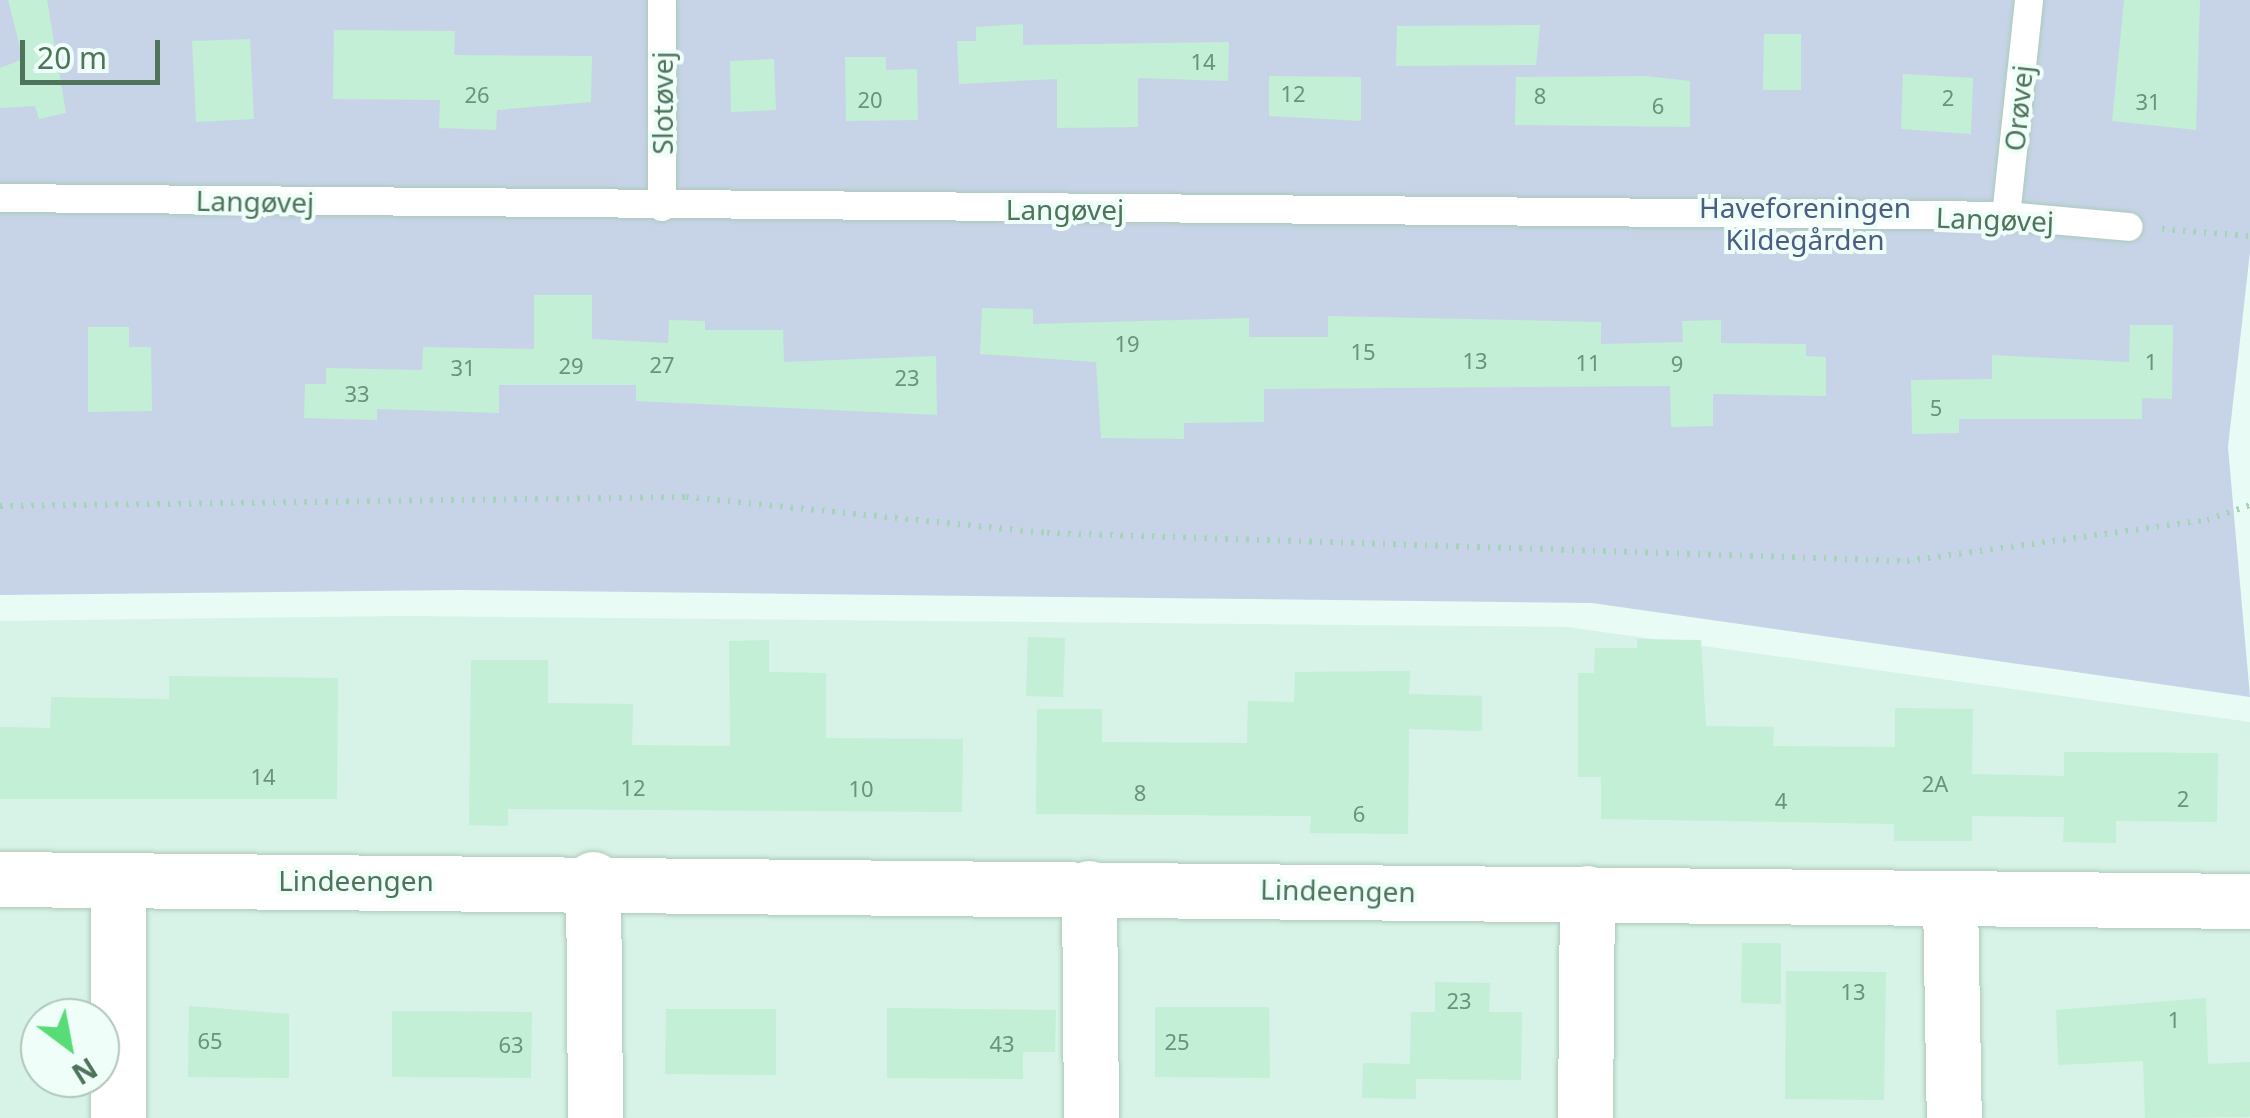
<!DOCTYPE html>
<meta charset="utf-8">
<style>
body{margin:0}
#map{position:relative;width:2250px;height:1118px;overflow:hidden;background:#e8fbf4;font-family:"Noto Sans",sans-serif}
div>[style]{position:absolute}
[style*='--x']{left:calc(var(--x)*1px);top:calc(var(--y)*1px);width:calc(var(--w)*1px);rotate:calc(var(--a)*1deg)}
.residential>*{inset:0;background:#d7f2e6}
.green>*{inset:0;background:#c7d4e8}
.building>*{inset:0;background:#c2efd5}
.path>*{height:6px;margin-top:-3px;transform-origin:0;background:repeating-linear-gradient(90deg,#a5d4b8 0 2.5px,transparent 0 10.5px)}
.roads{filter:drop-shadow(0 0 2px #accaba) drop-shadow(0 0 2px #accaba)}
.service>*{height:28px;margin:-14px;padding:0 14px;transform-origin:14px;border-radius:14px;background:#fff}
.minor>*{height:55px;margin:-27.5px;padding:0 27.5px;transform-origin:27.5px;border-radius:27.5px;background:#fff}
span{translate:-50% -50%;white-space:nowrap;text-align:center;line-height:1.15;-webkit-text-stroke:8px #effef8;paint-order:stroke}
.number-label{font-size:22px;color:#6b937a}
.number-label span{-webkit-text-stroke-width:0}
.street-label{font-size:28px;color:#4e745c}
.park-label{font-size:28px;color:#4c5c84}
.north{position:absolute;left:20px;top:998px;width:100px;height:100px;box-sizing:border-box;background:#effef8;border:2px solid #afc7ba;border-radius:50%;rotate:148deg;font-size:28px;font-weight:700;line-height:40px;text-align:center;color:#4e745c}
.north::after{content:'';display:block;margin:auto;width:35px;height:45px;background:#57dc77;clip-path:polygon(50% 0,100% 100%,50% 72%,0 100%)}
.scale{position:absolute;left:20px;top:40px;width:140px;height:45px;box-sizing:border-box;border:5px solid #4e745c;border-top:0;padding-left:12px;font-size:30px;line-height:35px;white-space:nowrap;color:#4e745c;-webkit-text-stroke:8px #effef8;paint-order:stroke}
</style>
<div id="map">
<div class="residential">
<div style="clip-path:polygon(evenodd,402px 616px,1567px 627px,2250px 722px,2250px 1118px,0 1118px,0 621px,402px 616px,40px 1018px,100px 1018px,100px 1078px,40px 1078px,40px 1018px)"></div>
</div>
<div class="green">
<div style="clip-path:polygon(0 0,2250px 0,2250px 252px,2228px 447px,2250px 697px,1592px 603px,460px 590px,0 595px)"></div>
</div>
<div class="building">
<div style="clip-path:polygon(8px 0,47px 0,66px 113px,39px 119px,35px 106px,0 108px,0 68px,23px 59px)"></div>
<div style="clip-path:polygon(2124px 0,2200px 0,2196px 130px,2112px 121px)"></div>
<div style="clip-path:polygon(1023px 24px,1023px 45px,1229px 42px,1228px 81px,1138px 78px,1138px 127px,1057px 128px,1057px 79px,959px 84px,957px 41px,976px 41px,976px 27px)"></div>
<div style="clip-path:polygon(1540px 25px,1536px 65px,1396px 66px,1397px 26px)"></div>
<div style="clip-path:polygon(334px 30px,455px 31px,454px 55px,592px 56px,591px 102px,497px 110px,496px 130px,439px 128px,440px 100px,333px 99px)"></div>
<div style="clip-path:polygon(1764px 34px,1801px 34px,1801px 90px,1763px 90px)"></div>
<div style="clip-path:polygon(250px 39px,254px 119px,196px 122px,192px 41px)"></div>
<div style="clip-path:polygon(845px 57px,886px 57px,886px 70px,917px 69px,918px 120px,846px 121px)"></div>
<div style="clip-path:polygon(774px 59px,776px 110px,731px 112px,730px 61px)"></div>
<div style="clip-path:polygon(1903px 74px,1973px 78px,1971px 134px,1901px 129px)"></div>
<div style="clip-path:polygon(1269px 76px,1361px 77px,1361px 121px,1269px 116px)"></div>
<div style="clip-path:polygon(1645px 76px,1690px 81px,1690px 127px,1515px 125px,1516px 77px)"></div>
<div style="clip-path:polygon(534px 295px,592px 295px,592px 339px,668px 343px,669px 320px,705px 321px,705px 330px,783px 330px,784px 362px,936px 356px,937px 415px,636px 401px,636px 385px,499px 385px,499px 413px,377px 409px,377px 420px,304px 418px,305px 384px,326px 384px,326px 368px,422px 370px,423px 347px,534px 349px)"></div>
<div style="clip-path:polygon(982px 308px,1033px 309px,1033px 324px,1249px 318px,1249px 337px,1328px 337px,1328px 316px,1601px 322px,1601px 344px,1683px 342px,1682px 321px,1721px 320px,1721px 343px,1806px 344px,1806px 356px,1826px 357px,1826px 396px,1713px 394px,1713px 426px,1671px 427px,1670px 386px,1264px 389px,1264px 422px,1184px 423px,1184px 439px,1101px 438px,1096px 362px,980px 354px)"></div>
<div style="clip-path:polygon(2130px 325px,2173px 325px,2172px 399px,2142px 398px,2142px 419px,1959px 419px,1959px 433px,1912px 434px,1911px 380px,1992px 379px,1992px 355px,2129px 362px)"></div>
<div style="clip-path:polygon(88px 327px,129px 327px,129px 347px,151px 347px,152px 411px,88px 412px)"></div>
<div style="clip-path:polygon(1028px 637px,1065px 638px,1063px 697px,1026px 696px)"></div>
<div style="clip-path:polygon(1637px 639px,1701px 640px,1706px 726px,1774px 727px,1773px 746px,1895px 747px,1895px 708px,1973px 709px,1972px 774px,2064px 776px,2064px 752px,2218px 753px,2217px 822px,2116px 821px,2116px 843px,2063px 842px,2064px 817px,1972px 816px,1972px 841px,1894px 841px,1894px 824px,1601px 819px,1601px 777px,1578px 777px,1578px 673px,1594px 673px,1595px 648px,1637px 648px)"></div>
<div style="clip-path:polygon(769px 640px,769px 672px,826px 673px,826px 738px,963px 739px,962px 812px,508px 809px,508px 826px,469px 825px,471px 660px,548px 660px,548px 703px,633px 704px,632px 745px,730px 746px,729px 641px)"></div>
<div style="clip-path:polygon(1410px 671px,1409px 694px,1482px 696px,1482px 731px,1409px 729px,1408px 834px,1310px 833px,1311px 816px,1036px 814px,1037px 709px,1102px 709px,1102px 742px,1247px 743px,1248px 701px,1294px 702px,1295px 672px)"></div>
<div style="clip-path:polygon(169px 676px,338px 678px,337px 799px,0 799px,0 727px,50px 728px,51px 697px,169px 699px)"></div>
<div style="clip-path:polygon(1742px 943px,1781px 943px,1781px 1004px,1741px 1003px)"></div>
<div style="clip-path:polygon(1786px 971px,1886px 972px,1884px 1100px,1785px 1099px)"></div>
<div style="clip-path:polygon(1435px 982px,1490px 983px,1489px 1012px,1522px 1012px,1521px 1080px,1416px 1079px,1416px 1099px,1362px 1098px,1363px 1063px,1410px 1064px,1411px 1012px,1435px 1012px)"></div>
<div style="clip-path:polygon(2206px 998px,2208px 1064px,2250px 1062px,2250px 1117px,2145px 1118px,2143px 1061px,2058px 1065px,2056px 1010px)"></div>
<div style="clip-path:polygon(189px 1006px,289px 1014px,289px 1078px,188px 1077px)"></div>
<div style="clip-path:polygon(1155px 1007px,1269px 1007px,1270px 1078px,1155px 1077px)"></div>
<div style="clip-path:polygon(887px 1008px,1056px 1010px,1055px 1052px,1023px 1052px,1023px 1079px,887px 1078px)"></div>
<div style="clip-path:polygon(666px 1009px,776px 1009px,776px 1075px,665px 1074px)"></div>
<div style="clip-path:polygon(392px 1011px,532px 1012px,531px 1078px,392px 1077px)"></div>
</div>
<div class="path">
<div style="--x:2162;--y:229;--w:88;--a:4.5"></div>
<div style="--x:0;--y:506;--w:686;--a:-0.75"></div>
<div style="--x:686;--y:497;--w:363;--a:5.7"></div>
<div style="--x:1047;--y:533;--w:860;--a:1.86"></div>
<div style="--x:1907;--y:561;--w:303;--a:-7.8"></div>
<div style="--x:2207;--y:520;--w:46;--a:-19.2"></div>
</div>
<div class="roads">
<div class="service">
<div style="--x:0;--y:198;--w:2006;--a:0.51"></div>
<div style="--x:2006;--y:216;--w:123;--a:5.1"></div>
<div style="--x:662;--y:207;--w:207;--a:-90"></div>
<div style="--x:2006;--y:216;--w:217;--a:-83.9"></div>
</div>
<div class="minor">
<div style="--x:0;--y:879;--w:2250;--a:0.56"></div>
<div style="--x:593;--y:879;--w:239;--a:89.5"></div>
<div style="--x:1089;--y:888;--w:230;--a:89.5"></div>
<div style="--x:1950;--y:899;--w:219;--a:89"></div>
<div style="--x:118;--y:1118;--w:237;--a:-90"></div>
<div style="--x:1585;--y:1118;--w:225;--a:-89.5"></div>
</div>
</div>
<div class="number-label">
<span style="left:1203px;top:62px">14</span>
<span style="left:1293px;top:94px">12</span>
<span style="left:477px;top:95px">26</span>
<span style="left:1540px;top:96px">8</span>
<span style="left:1948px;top:98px">2</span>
<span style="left:870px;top:100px">20</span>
<span style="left:2148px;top:102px">31</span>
<span style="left:1658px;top:106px">6</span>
<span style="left:1127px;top:344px">19</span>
<span style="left:1363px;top:352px">15</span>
<span style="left:1475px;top:361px">13</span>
<span style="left:2151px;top:362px">1</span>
<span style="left:1588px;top:363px">11</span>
<span style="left:1677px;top:364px">9</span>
<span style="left:662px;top:365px">27</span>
<span style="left:571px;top:366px">29</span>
<span style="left:463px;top:368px">31</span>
<span style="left:907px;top:378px">23</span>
<span style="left:357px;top:394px">33</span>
<span style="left:1936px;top:408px">5</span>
<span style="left:263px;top:777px">14</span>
<span style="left:1935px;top:784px">2A</span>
<span style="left:633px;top:788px">12</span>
<span style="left:861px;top:789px">10</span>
<span style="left:1140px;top:793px">8</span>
<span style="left:2183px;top:799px">2</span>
<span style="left:1781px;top:801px">4</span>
<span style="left:1359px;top:814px">6</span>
<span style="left:1853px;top:992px">13</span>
<span style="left:1459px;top:1001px">23</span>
<span style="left:2174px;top:1020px">1</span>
<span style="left:210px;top:1041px">65</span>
<span style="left:1177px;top:1042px">25</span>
<span style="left:1002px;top:1044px">43</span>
<span style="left:511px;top:1045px">63</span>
</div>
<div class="street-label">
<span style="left:662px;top:103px;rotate:-90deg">Slotøvej</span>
<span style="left:2018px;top:108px;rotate:-84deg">Orøvej</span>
<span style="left:255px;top:201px;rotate:1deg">Langøvej</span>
<span style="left:1065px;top:209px">Langøvej</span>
<span style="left:1995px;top:219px;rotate:2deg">Langøvej</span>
<span style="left:356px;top:880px">Lindeengen</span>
<span style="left:1338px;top:890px;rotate:1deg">Lindeengen</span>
</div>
<div class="park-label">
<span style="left:1805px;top:223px">Haveforeningen<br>Kildegården</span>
</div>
<div class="north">N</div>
<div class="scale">20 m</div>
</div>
